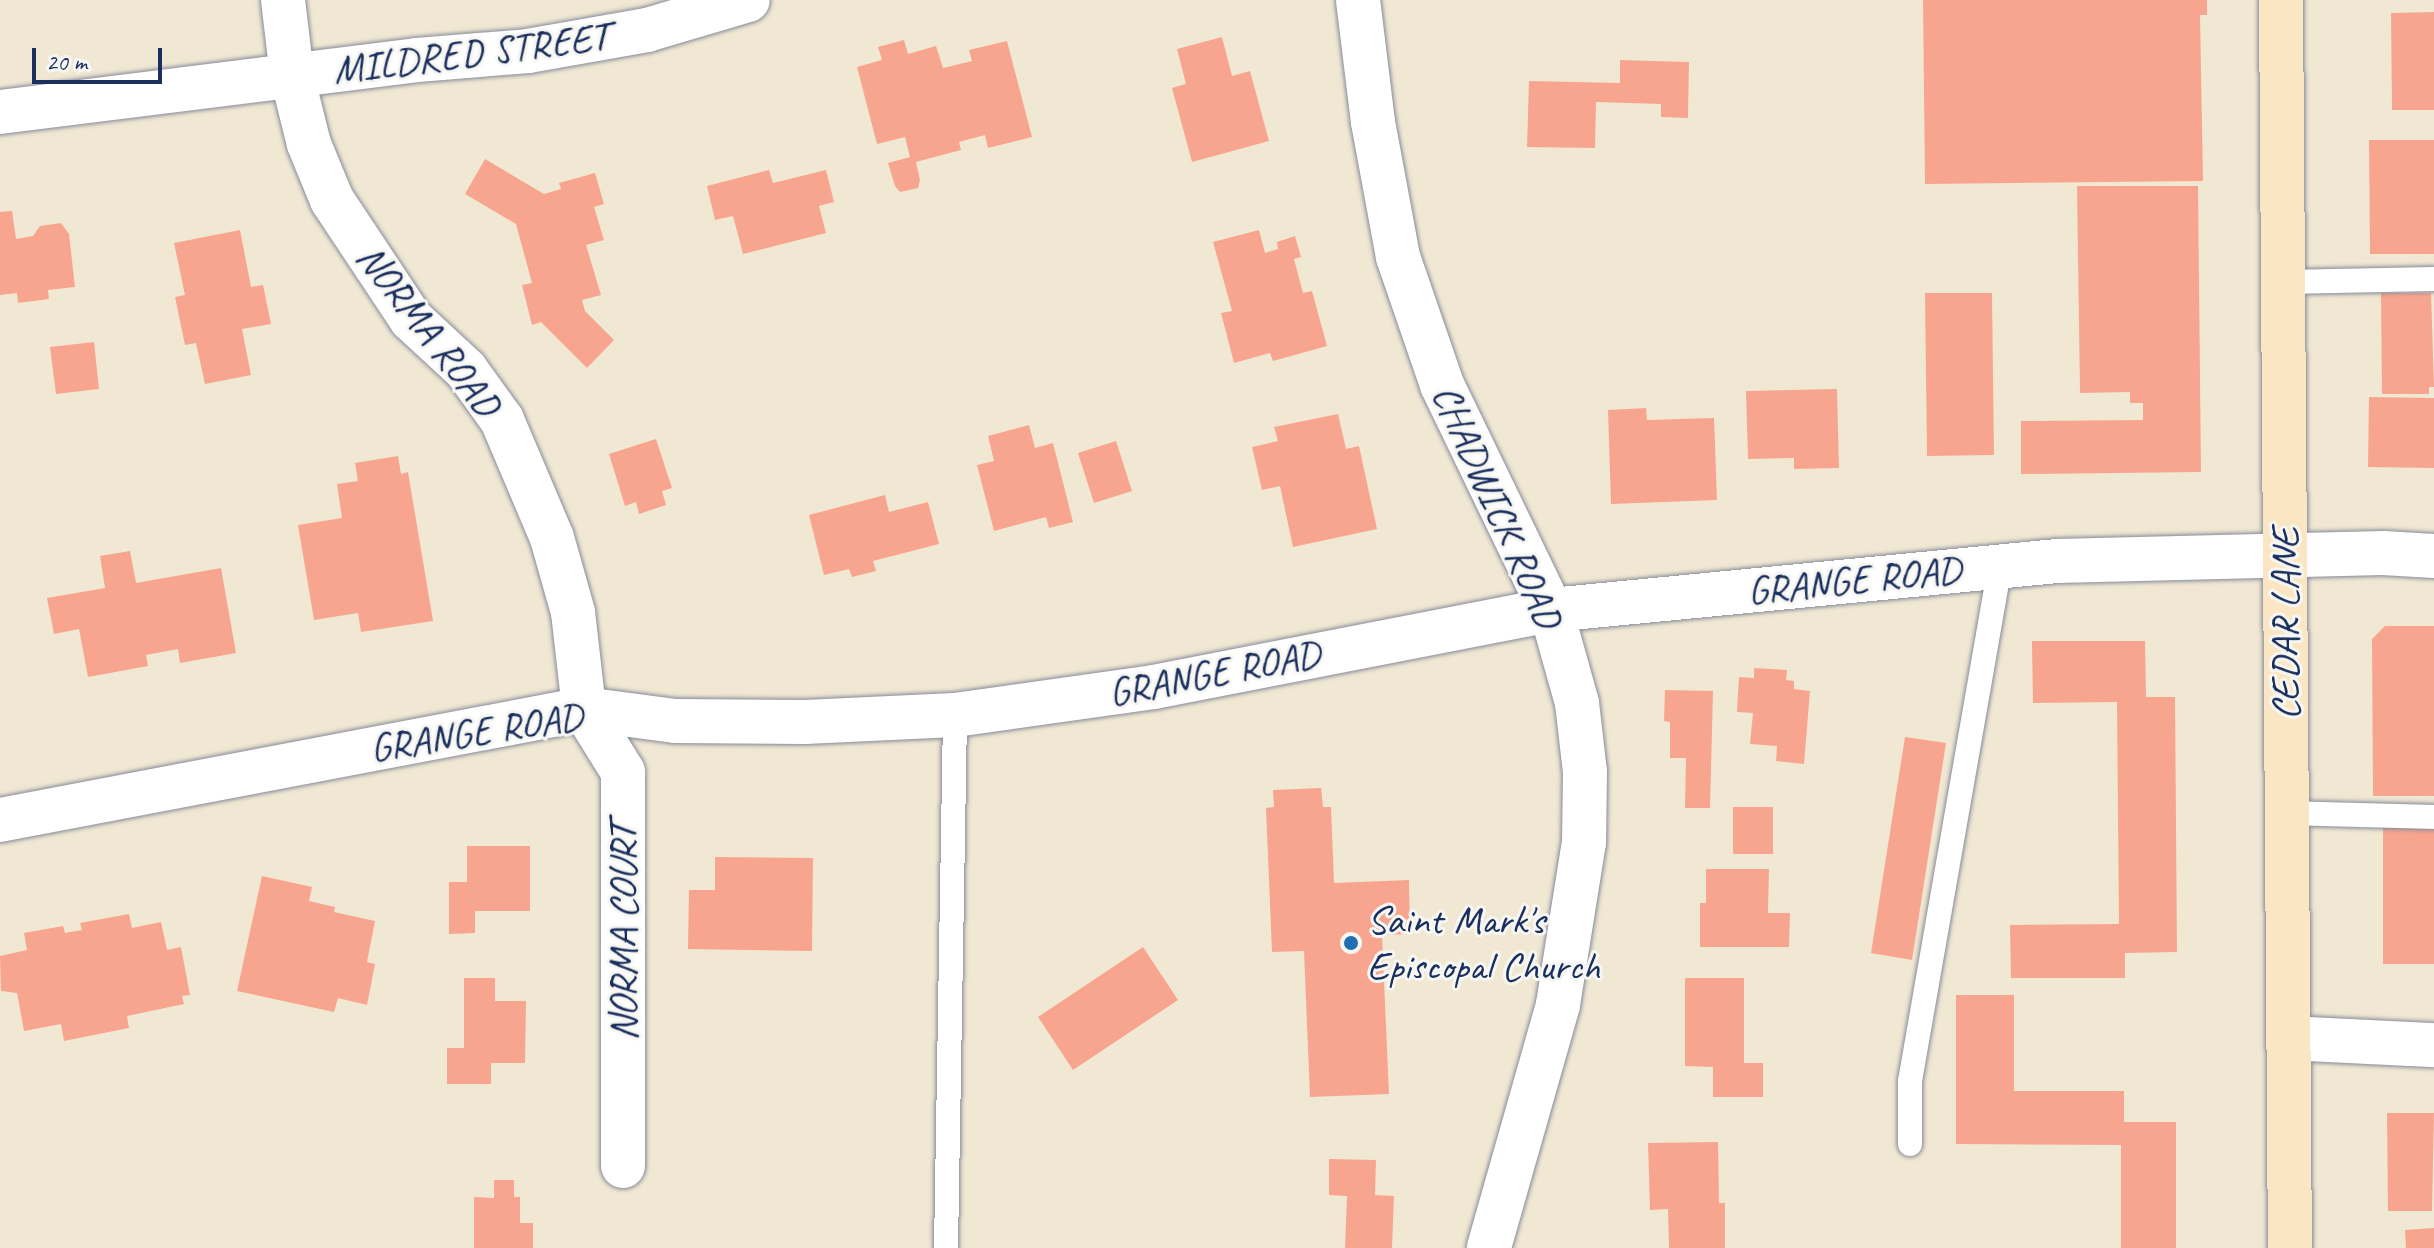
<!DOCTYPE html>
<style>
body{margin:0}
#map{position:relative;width:2434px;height:1248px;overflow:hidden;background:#f1e8d4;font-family:Caveat,sans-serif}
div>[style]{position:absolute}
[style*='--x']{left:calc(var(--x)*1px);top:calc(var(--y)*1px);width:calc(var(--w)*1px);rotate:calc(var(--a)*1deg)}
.building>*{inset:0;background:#f8a58f}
.roads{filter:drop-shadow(0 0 2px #868c99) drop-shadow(0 0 2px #868c99)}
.lane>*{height:24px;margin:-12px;padding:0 12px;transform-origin:12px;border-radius:12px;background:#fff}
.street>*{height:44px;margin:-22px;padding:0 22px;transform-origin:22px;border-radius:22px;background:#fff}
.secondary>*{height:44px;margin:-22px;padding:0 22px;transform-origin:22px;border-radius:22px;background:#fbe6c4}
.dots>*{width:22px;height:22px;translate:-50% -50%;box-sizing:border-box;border:4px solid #f6f6f2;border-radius:50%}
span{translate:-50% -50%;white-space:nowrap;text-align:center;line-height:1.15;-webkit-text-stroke:6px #f6f6f2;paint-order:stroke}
.street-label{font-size:40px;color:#1b2f5e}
.poi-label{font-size:40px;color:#1b2f5e}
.left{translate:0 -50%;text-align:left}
.scale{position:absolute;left:32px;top:48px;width:130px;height:36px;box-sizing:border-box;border:4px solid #1b2f5e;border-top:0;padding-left:10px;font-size:24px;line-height:28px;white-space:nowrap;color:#1b2f5e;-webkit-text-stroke:6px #f6f6f2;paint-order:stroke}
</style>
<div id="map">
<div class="building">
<div style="clip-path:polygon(1923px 0,2207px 0,2207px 15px,2200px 15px,2203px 181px,1925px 184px)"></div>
<div style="clip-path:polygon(2434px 12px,2434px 110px,2392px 110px,2391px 13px)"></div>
<div style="clip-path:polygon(1222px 37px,1232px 76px,1250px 71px,1269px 141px,1192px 162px,1172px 88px,1186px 84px,1177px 49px)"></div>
<div style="clip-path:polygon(904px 40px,908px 54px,936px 46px,943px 68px,972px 61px,969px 50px,1007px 41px,1032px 137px,988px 148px,985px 135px,959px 142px,961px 150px,916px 162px,920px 180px,918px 188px,900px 192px,895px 186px,888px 163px,910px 157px,905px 137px,877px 144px,857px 67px,882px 60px,878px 47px)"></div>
<div style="clip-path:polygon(1620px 60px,1689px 62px,1688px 118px,1661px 117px,1661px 104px,1596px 102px,1595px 148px,1527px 147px,1529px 81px,1620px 83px)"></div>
<div style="clip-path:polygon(2369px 140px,2434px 140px,2434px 254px,2370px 254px)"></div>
<div style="clip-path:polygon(485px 159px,544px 194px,561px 189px,559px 183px,595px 173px,604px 204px,594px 207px,604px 240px,586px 245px,601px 295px,582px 300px,585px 311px,614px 340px,587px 368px,541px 322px,532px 325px,522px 285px,532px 283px,516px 224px,465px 194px)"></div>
<div style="clip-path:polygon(769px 170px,773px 183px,826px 170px,834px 202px,819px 206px,826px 233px,743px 254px,733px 216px,715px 220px,707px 186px)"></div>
<div style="clip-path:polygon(2077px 186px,2198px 186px,2201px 472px,2021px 474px,2021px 421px,2143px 420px,2143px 403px,2130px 403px,2130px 392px,2080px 393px)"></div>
<div style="clip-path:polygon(12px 211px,16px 239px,33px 236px,40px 226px,61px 223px,69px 234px,75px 287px,48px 290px,49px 299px,18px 303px,17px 293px,0 295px,0 212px)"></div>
<div style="clip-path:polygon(240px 230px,251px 287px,263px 285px,271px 324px,242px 329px,251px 375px,205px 384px,196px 343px,185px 345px,175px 297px,185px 295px,174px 243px)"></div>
<div style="clip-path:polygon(1259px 230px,1265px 253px,1278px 249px,1277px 242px,1295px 236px,1301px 257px,1294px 259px,1303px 293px,1312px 291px,1327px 346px,1273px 361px,1270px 353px,1234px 363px,1221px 313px,1232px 311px,1213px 242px)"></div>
<div style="clip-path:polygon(1925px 293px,1992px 293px,1994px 455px,1927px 456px)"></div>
<div style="clip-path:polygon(2381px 293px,2431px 293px,2434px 387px,2429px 387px,2429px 394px,2382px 394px)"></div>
<div style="clip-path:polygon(94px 342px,99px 389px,56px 394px,50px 347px)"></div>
<div style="clip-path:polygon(1837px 389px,1839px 468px,1794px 469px,1794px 458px,1748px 459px,1746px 391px)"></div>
<div style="clip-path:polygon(2369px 397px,2434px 398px,2434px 468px,2368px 467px)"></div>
<div style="clip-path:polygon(1646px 408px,1647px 420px,1714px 418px,1717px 500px,1611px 504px,1608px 410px)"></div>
<div style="clip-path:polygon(1338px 414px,1346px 449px,1359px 446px,1377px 529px,1293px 547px,1280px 486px,1262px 490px,1252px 447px,1278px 441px,1274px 427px)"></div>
<div style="clip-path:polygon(1029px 425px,1035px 448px,1053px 443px,1073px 522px,1049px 528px,1046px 517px,994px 531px,977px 465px,994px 461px,988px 436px)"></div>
<div style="clip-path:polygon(656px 439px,672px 488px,662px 491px,666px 505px,639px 514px,636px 502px,625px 506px,609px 454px)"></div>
<div style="clip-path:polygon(1116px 441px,1132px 491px,1094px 503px,1078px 453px)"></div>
<div style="clip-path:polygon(398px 456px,401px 474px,408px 472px,433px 621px,361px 632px,358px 613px,314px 620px,298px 525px,342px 518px,337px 484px,358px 481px,355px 463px)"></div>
<div style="clip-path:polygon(885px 495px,889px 512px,928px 502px,939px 544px,873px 561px,876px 571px,852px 577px,849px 569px,824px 575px,809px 515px)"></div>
<div style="clip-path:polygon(130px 551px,136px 583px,221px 568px,236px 653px,180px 663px,178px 649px,146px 655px,148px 666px,88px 677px,79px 629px,54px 634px,47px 598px,105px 588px,100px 556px)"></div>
<div style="clip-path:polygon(2385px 626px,2434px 626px,2434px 796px,2373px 796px,2372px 639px)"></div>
<div style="clip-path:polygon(2032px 641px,2145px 641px,2146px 697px,2175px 697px,2177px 952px,2125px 953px,2125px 978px,2011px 978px,2010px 925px,2119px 924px,2117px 702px,2033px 703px)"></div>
<div style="clip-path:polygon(1754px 668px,1787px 670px,1786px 680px,1794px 681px,1794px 689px,1810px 691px,1804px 764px,1776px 761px,1777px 746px,1750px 744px,1753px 713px,1737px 712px,1739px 677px,1754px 678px)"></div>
<div style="clip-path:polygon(1665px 690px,1713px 691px,1710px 808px,1685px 808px,1686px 758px,1670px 758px,1670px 722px,1664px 721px)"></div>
<div style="clip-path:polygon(1905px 737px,1946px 743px,1912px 960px,1871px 953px)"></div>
<div style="clip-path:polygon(1321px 788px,1323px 807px,1331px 807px,1334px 883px,1409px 880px,1410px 934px,1382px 935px,1389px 1094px,1310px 1097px,1304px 951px,1272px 952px,1266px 808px,1274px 807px,1273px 790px)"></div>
<div style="clip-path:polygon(1733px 807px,1773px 807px,1773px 854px,1733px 854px)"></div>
<div style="clip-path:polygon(2383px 824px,2434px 824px,2434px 964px,2383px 964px)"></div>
<div style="clip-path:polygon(467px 846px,530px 846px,530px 911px,475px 911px,475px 933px,449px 934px,449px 882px,467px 882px)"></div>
<div style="clip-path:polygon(715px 857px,813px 858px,812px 951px,688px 949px,689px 890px,715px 890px)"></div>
<div style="clip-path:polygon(1706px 869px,1769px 869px,1768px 913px,1790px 913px,1789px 947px,1700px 947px,1700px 903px,1706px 903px)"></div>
<div style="clip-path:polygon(262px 876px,312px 887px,309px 901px,335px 907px,334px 912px,375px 921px,367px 962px,375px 964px,367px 1005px,338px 998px,334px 1012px,237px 991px)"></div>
<div style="clip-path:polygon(129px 914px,132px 928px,161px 922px,167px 950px,181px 947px,190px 995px,182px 996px,184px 1004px,127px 1016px,129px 1028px,64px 1041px,61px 1024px,24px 1031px,17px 993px,1px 991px,0 956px,27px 950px,24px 933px,63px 926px,65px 933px,82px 930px,80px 923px)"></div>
<div style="clip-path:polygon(1143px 947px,1178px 1000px,1073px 1070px,1038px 1017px)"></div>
<div style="clip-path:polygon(464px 978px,495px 978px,495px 1001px,526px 1001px,525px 1063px,491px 1063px,491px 1084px,447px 1084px,447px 1048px,464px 1048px)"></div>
<div style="clip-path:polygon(1685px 978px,1744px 978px,1744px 1063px,1763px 1063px,1763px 1097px,1713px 1097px,1713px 1067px,1685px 1066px)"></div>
<div style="clip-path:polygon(1956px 995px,2014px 995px,2014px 1091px,2124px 1091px,2124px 1122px,2176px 1122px,2176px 1248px,2121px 1248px,2121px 1145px,1956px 1144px)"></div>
<div style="clip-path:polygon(2387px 1113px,2434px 1113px,2432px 1211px,2388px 1211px)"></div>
<div style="clip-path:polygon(1718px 1142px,1719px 1203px,1725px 1203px,1725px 1248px,1669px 1248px,1668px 1209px,1650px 1210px,1648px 1143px)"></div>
<div style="clip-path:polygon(1329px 1159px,1376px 1160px,1375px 1195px,1394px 1196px,1392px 1248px,1345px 1248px,1347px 1196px,1329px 1195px)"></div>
<div style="clip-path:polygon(494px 1180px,514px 1180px,514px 1197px,520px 1197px,520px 1223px,533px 1223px,533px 1248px,474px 1248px,474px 1197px,494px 1198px)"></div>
<div style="clip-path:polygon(2434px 1228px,2434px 1248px,2406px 1248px,2405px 1230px)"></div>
</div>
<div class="roads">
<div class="lane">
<div style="--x:2283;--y:282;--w:151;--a:-1.1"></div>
<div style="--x:2286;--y:813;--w:148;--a:1.5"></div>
<div style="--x:1910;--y:1144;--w:63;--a:-90"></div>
<div style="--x:1910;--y:1081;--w:523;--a:-80.09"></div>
<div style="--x:946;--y:1248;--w:533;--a:-89.03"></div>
</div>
<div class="street">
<div style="--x:283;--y:0;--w:77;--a:83.2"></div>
<div style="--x:292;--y:76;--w:70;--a:76"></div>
<div style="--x:309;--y:144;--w:61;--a:67.7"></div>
<div style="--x:332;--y:200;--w:143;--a:56.4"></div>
<div style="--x:411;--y:319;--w:75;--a:42.8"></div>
<div style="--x:466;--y:370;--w:62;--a:54.2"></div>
<div style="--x:502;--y:420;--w:128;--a:67"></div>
<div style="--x:552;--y:538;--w:77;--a:74.2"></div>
<div style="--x:573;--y:612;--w:98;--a:83.5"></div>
<div style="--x:584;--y:709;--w:74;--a:58.2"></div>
<div style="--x:623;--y:772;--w:394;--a:90"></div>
<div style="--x:1358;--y:0;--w:123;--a:83"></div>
<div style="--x:1373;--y:122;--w:137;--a:79.5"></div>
<div style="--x:1398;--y:257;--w:135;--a:71"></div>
<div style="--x:1442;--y:385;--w:250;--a:64.2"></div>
<div style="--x:1551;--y:610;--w:97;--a:74.4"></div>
<div style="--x:1577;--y:703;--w:69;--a:83.4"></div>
<div style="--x:1585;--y:772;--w:70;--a:90.8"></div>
<div style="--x:1584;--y:842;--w:165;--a:99.1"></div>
<div style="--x:1558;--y:1005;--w:253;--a:105.9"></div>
<div style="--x:0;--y:112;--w:420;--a:-7.1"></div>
<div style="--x:417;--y:60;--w:111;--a:-4.6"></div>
<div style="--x:528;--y:51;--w:121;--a:-10"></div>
<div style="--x:647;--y:30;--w:105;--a:-16.5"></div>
<div style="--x:0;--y:820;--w:594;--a:-10.76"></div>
<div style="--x:584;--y:709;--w:92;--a:7.5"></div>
<div style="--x:675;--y:721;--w:130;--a:0.4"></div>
<div style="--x:805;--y:722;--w:150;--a:-2.7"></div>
<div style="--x:955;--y:715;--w:201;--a:-8"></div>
<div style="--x:1154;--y:687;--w:404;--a:-11"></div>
<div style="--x:1551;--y:610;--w:508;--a:-5.53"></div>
<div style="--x:2057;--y:561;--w:326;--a:-1.4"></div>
<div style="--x:2383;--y:553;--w:51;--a:3.4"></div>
<div style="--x:2289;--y:1038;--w:145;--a:2.8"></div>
</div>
<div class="secondary">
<div style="--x:2281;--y:0;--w:1248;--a:89.59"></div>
</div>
</div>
<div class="dots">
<div style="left:1351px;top:943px;background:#1f6fb2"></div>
</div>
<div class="street-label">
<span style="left:471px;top:53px;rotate:-7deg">MILDRED STREET</span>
<span style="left:429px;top:330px;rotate:52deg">NORMA ROAD</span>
<span style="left:1498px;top:506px;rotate:66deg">CHADWICK ROAD</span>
<span style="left:1854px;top:580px;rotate:-6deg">GRANGE ROAD</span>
<span style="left:2285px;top:624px;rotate:-90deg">CEDAR LANE</span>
<span style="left:1214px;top:673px;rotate:-11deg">GRANGE ROAD</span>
<span style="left:476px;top:732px;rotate:-9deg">GRANGE ROAD</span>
<span style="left:623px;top:932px;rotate:-90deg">NORMA COURT</span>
</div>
<div class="poi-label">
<span class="left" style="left:1367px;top:943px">Saint Mark's<br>Episcopal Church</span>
</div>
<div class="scale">20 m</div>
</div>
